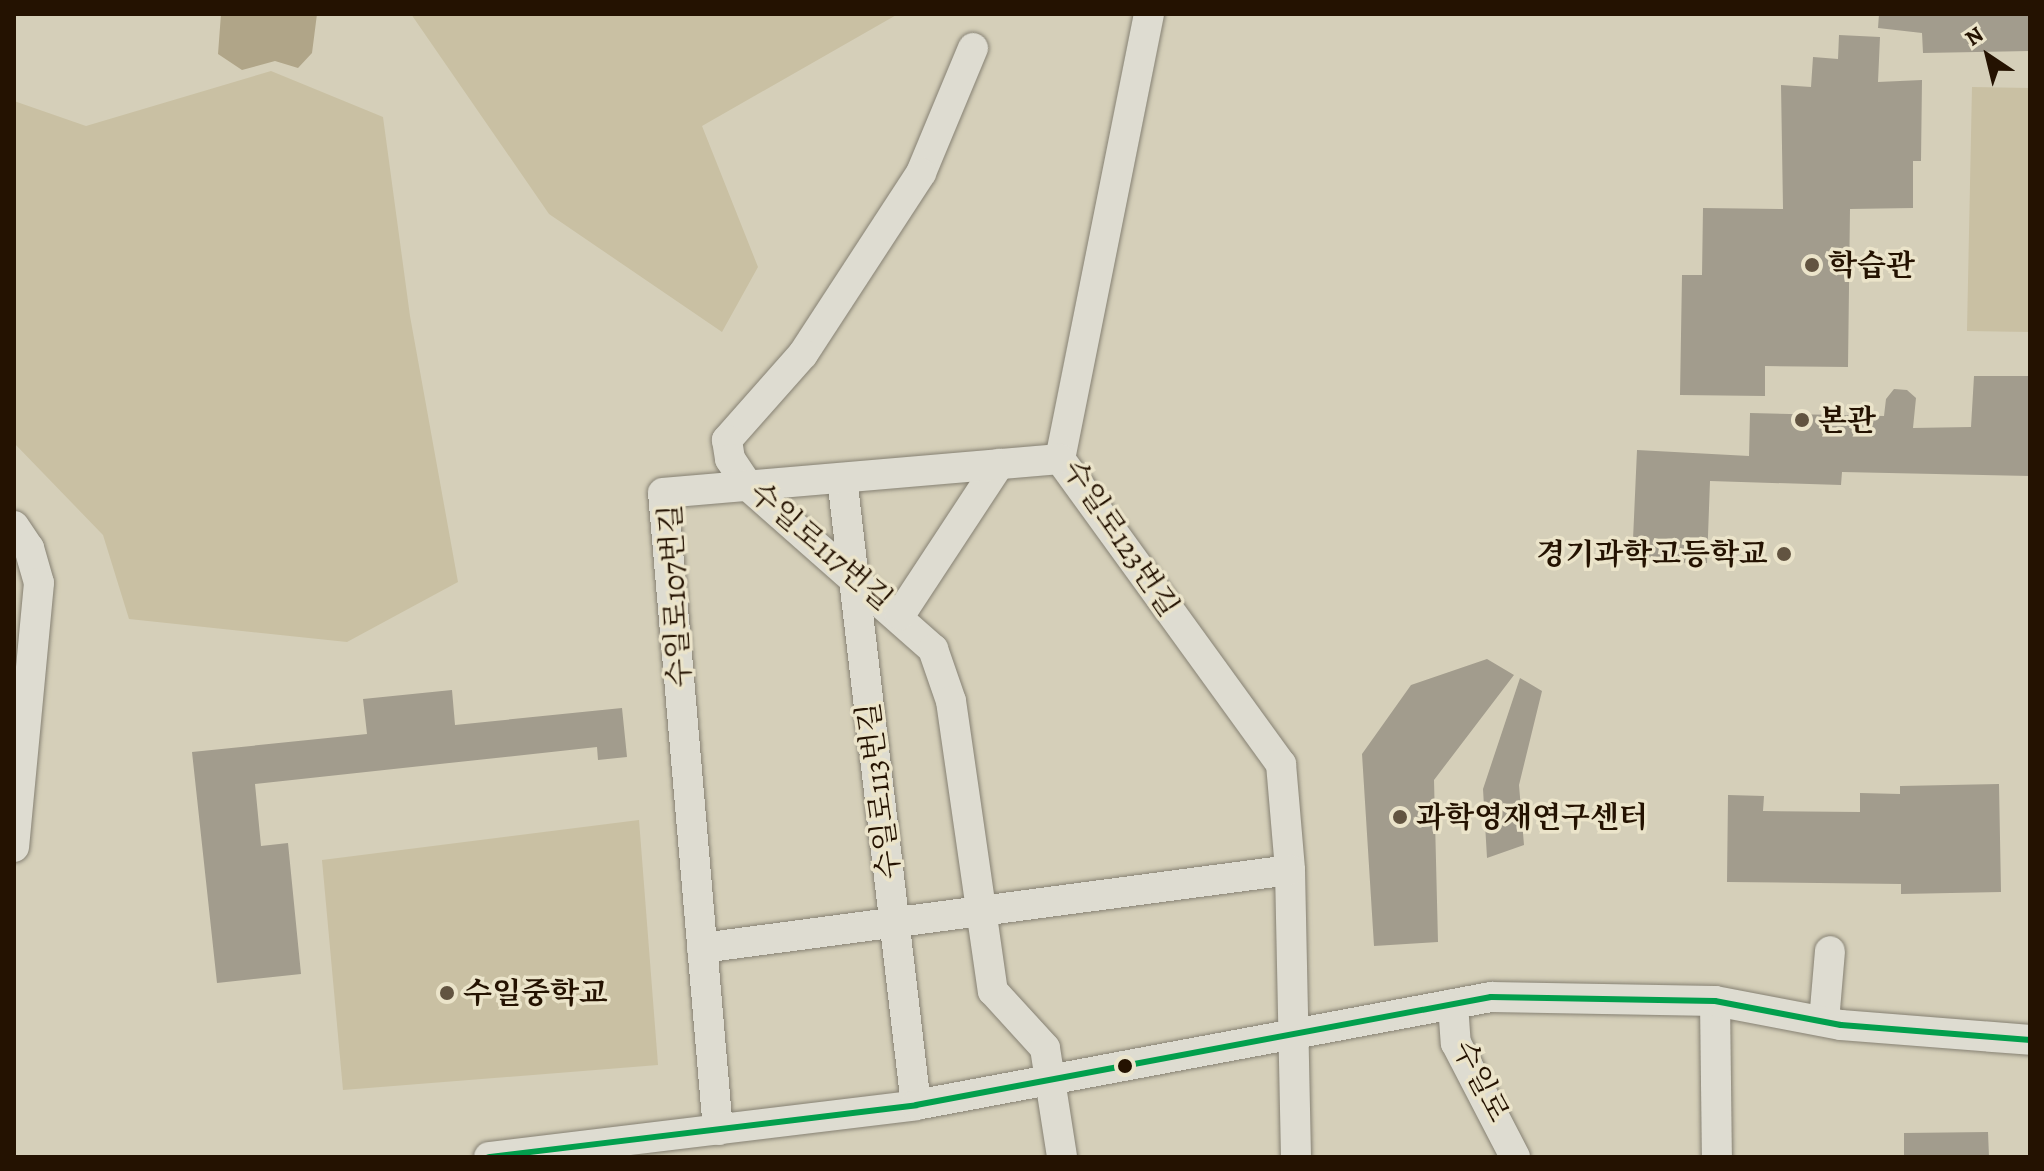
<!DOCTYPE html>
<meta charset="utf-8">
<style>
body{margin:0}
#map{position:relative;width:2044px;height:1171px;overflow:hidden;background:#d5cfb9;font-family:Alegreya,"Noto Serif KR",serif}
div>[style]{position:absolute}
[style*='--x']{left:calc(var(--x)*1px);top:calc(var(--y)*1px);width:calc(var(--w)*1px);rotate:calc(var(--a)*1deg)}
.green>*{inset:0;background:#c9c0a3}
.water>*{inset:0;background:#b0a588}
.building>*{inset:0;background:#a29c8d}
.roads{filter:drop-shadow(0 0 2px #868173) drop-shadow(0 0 2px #868173)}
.minor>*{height:30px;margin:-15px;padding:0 15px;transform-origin:15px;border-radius:15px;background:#dedcd1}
.bus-1>*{height:6px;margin:-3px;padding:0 3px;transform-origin:3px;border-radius:3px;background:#029f4d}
.dots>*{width:22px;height:22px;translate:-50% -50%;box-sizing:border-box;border:4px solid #ebe4ca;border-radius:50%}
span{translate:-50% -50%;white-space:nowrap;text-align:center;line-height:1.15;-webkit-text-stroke:7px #ebe4ca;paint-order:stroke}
.poi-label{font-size:30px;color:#241201;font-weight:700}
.left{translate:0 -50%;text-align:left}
.right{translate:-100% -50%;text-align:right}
.street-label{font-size:30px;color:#241201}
.frame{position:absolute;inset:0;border:16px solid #241201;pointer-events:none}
.north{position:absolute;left:1948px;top:16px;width:80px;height:80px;-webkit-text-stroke:6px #ebe4ca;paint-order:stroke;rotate:325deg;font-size:22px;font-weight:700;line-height:32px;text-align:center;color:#241201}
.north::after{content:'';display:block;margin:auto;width:28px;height:36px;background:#241201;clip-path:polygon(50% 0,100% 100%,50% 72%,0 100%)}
</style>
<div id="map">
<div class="green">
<div style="clip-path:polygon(411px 14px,898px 14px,702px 126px,758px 267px,722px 332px,549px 214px)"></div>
<div style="clip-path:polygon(271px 71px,383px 117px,410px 316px,458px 582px,347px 642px,129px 619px,103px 535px,14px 443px,14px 101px,86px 126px)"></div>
<div style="clip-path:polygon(1972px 87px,2030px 88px,2030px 332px,1967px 331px)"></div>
<div style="clip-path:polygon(639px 820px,658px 1065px,343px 1090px,322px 860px)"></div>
</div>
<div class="water">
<div style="clip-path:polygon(221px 14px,317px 14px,312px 53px,298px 68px,275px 61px,242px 70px,218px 54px)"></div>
</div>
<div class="building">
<div style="clip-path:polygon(1879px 14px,2030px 14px,2030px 51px,1923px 53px,1922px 33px,1878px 28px)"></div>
<div style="clip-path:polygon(1839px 35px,1880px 37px,1878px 82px,1922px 80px,1921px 161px,1913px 161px,1913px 208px,1850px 209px,1848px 367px,1765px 366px,1765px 396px,1680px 395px,1682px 275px,1702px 275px,1703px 208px,1783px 209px,1781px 85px,1811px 87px,1813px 57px,1838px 59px)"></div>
<div style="clip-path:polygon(1974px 376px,2028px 376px,2030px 476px,1842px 472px,1841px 485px,1710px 481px,1707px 563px,1632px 562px,1637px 450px,1749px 456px,1750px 413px,1884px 416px,1886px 399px,1894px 389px,1907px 390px,1916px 398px,1913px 428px,1971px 427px)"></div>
<div style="clip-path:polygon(1487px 659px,1514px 675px,1434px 780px,1438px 942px,1374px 946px,1362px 754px,1411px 685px)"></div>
<div style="clip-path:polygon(1520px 678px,1542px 691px,1519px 785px,1524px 845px,1487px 858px,1483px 789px)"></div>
<div style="clip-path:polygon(452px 690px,455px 725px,622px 708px,627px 757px,598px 760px,597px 747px,255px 784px,261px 846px,288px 843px,301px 974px,217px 983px,192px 752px,367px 734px,363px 699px)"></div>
<div style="clip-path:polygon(1999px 784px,2001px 892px,1901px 894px,1901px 884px,1727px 882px,1728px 795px,1764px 796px,1763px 811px,1860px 812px,1860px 793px,1900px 794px,1900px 786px)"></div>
<div style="clip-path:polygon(1988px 1132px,1989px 1157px,1904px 1157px,1904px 1133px)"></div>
</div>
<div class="roads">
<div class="minor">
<div style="--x:1149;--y:14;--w:454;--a:101.3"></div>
<div style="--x:1060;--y:459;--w:377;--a:54.1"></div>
<div style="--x:1281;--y:764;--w:106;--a:85.1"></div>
<div style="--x:1290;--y:870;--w:287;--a:88.8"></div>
<div style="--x:973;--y:48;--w:135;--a:112.6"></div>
<div style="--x:921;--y:173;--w:216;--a:123.1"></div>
<div style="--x:803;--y:354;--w:115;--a:131.5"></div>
<div style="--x:727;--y:440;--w:19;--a:81"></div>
<div style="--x:730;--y:459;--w:32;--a:56"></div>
<div style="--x:748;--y:486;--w:247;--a:41.4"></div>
<div style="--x:933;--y:649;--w:55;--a:70.9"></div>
<div style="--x:951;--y:701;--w:293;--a:81.8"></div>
<div style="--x:993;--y:991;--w:77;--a:47.6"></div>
<div style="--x:1045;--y:1048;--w:110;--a:81.1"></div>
<div style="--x:842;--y:478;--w:631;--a:83.27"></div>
<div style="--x:14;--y:526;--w:27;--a:56"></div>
<div style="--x:29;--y:548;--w:36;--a:74"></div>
<div style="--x:39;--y:583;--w:265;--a:95.4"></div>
<div style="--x:900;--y:615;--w:181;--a:-56.7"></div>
<div style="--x:702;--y:948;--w:593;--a:-7.56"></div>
<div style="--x:1715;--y:1001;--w:156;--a:89.3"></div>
<div style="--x:1453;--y:1004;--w:39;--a:86"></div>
<div style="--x:1456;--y:1043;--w:128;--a:62.6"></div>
<div style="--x:1824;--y:1021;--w:70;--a:-85.1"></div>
<div style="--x:718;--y:1130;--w:639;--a:-94.93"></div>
<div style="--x:663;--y:493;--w:398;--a:-4.9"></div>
<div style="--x:489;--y:1157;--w:430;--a:-6.9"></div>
<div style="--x:916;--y:1105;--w:585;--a:-10.64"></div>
<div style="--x:1491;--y:997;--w:224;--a:1"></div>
<div style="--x:1715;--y:1001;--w:128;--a:10.8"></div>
<div style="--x:1841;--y:1025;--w:190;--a:4.5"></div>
</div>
</div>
<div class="bus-1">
<div style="--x:489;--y:1157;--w:430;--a:-6.9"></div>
<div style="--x:916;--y:1105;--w:585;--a:-10.64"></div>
<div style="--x:1491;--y:997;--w:224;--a:1"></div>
<div style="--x:1715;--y:1001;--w:128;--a:10.8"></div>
<div style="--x:1841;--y:1025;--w:190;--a:4.5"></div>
</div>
<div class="dots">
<div style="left:1812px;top:265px;background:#625441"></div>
<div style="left:1802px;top:420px;background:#625441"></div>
<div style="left:1784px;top:554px;background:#625441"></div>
<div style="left:1400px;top:817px;background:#625441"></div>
<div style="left:447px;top:993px;background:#625441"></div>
<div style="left:1125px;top:1066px;background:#241201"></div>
</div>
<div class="poi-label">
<span class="left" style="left:1828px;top:265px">학습관</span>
<span class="left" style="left:1818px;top:420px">본관</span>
<span class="right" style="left:1768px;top:554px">경기과학고등학교</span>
<span class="left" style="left:1416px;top:817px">과학영재연구센터</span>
<span class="left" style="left:463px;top:993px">수일중학교</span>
</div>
<div class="street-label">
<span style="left:1121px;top:538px;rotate:56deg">수일로123번길</span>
<span style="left:821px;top:546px;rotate:41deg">수일로117번길</span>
<span style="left:675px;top:596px;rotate:-93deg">수일로107번길</span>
<span style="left:879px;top:791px;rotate:-97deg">수일로113번길</span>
<span style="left:1481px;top:1081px;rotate:63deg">수일로</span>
</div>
<div class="frame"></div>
<div class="north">N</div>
</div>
